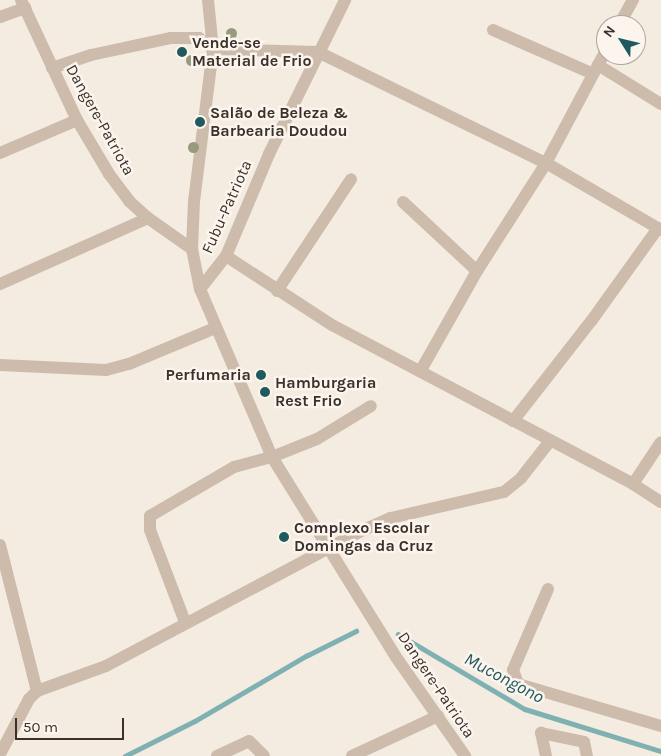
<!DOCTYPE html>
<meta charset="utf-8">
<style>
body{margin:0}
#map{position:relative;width:661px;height:756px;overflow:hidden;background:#f4ebe1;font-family:Karla,sans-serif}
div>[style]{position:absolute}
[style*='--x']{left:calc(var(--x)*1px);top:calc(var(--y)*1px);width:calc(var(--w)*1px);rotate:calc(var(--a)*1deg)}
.stream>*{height:4.5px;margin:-2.25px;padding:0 2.25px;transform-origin:2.25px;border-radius:2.25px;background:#7fb0b2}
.minor>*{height:12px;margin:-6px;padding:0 6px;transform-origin:6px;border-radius:6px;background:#cdbbac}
.tertiary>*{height:12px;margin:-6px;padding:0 6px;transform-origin:6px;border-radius:6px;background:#cdbbac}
.trees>*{width:11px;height:11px;margin:-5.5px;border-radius:50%;background:#969b7f}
.dots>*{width:14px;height:14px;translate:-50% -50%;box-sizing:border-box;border:2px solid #fbf5ee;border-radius:50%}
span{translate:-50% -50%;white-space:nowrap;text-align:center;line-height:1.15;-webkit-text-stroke:5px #fbf5ee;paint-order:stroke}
.poi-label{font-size:16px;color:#3b302b;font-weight:700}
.left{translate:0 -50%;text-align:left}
.right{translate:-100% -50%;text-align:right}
.street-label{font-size:16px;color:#3b302b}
.water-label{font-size:18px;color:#1f5a5e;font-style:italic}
.north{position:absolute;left:596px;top:15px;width:50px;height:50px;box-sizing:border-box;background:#fbf5ee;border:1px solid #aea6a0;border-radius:50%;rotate:306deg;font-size:14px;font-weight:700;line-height:20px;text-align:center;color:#3b302b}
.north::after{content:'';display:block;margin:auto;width:18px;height:22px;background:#1f5a5e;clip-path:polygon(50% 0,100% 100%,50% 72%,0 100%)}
.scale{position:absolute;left:15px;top:718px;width:109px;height:22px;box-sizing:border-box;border:2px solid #3b302b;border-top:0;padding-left:6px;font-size:15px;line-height:18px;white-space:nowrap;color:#3b302b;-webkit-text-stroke:4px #fbf5ee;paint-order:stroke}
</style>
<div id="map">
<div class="stream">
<div style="--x:398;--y:634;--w:147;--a:30.6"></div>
<div style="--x:525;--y:709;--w:142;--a:17.2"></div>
<div style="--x:125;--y:756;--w:78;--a:-26.6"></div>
<div style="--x:195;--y:721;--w:129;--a:-30.4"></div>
<div style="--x:306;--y:656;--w:56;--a:-26.6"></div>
</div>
<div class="minor">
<div style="--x:21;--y:0;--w:132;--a:65"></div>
<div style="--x:77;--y:120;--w:63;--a:59.3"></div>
<div style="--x:109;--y:174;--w:34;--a:53"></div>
<div style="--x:129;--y:201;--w:25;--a:42"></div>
<div style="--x:148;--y:218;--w:54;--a:35.2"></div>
<div style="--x:0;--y:17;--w:27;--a:-20"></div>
<div style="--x:619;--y:25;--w:29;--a:-61"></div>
<div style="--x:493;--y:30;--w:109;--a:23.7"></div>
<div style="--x:598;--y:65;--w:74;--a:31.8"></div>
<div style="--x:52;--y:68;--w:41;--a:-18.4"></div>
<div style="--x:91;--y:55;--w:82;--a:-12"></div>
<div style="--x:171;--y:38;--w:28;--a:0"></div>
<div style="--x:199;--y:38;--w:18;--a:38"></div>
<div style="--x:213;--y:49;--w:105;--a:1.6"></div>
<div style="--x:318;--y:52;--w:254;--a:26"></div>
<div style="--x:546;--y:163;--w:133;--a:30.2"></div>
<div style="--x:0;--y:153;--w:84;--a:-23.2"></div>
<div style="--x:403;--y:202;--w:101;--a:43"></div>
<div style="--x:226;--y:256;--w:126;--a:33.1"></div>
<div style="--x:332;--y:325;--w:340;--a:27.8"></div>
<div style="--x:633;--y:484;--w:33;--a:33"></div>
<div style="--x:0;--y:284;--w:162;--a:-24"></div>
<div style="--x:200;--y:289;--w:42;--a:-51.8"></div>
<div style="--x:226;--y:256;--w:111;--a:-67.1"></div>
<div style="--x:269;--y:154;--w:172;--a:-63.7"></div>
<div style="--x:277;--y:291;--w:134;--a:-56.5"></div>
<div style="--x:0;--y:365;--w:106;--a:2.7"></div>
<div style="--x:106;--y:370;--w:24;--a:-15"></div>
<div style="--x:129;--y:364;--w:93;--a:-22.7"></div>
<div style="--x:421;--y:370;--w:114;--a:-60.5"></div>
<div style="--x:477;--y:271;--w:128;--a:-57.4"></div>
<div style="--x:546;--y:163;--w:128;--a:-62"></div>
<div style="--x:513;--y:421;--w:128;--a:-52"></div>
<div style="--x:592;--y:320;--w:113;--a:-54.3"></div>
<div style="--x:633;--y:484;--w:50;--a:-56.3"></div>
<div style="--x:0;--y:545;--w:151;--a:75.8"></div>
<div style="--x:548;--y:589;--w:88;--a:113.4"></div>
<div style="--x:513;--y:670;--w:15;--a:70"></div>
<div style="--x:518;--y:684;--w:149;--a:16.4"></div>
<div style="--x:185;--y:622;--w:98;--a:-110.8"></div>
<div style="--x:150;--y:530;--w:14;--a:-90"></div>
<div style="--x:150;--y:516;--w:97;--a:-30.3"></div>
<div style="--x:234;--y:467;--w:39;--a:-15"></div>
<div style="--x:272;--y:457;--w:48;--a:-21.8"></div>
<div style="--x:317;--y:439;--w:63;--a:-31.4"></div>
<div style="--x:0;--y:754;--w:62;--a:-62.2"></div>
<div style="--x:29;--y:699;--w:11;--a:-45"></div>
<div style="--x:37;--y:691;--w:73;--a:-19.9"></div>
<div style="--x:106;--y:666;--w:286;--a:-27.9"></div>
<div style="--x:359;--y:532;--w:35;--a:-24"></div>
<div style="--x:391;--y:518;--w:116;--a:-13"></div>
<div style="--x:504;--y:492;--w:22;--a:-39"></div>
<div style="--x:521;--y:478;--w:47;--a:-51.9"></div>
<div style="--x:217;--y:756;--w:35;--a:-25"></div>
<div style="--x:249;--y:741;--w:21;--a:45"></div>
<div style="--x:352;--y:756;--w:95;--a:-24.9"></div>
<div style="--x:546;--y:756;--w:24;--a:-102"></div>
<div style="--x:541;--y:733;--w:44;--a:11.8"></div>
<div style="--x:584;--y:742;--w:14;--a:78"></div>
</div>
<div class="tertiary">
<div style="--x:208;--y:0;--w:49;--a:84.2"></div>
<div style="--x:213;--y:49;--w:153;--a:97.1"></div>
<div style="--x:194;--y:201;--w:48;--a:92.4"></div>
<div style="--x:192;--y:249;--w:41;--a:78.7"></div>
<div style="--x:200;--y:289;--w:183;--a:66.8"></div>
<div style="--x:272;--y:457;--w:235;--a:58.2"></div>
<div style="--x:396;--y:657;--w:121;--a:55.1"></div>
</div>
<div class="trees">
<div style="left:231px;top:33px"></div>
<div style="left:191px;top:60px"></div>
<div style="left:193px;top:147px"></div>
</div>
<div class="dots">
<div style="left:182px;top:52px;background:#1f5a5e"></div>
<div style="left:200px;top:122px;background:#1f5a5e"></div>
<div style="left:261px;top:375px;background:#1f5a5e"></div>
<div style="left:265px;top:392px;background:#1f5a5e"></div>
<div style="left:284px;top:537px;background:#1f5a5e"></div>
</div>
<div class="poi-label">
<span class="left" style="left:192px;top:52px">Vende-se<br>Material de Frio</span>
<span class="left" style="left:210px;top:122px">Salão de Beleza &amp;<br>Barbearia Doudou</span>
<span class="right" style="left:251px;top:375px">Perfumaria</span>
<span class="left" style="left:275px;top:392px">Hamburgaria<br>Rest Frio</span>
<span class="left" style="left:294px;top:537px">Complexo Escolar<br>Domingas da Cruz</span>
</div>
<div class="street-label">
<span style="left:100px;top:120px;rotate:61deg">Dangere-Patriota</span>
<span style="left:227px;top:207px;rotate:-66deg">Fubu-Patriota</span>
<span style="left:436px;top:685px;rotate:56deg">Dangere-Patriota</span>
</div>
<div class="water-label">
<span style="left:504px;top:678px;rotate:28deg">Mucongono</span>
</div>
<div class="north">N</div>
<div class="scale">50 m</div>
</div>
